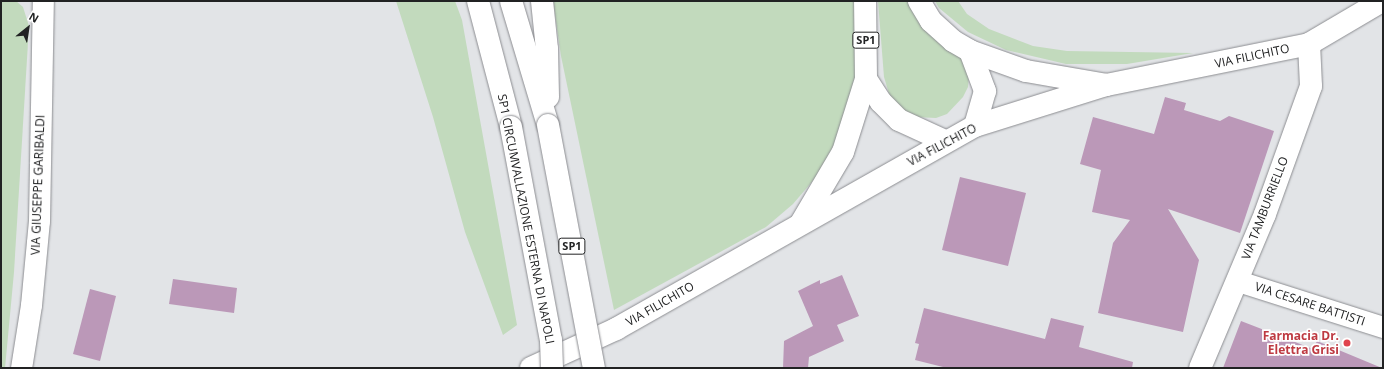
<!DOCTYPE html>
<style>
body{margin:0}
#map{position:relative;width:1384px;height:369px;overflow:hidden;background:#e2e4e7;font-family:"Open Sans",sans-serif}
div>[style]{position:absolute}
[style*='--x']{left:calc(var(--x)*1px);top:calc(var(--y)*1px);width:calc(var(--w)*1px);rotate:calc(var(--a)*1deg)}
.green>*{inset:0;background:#c2dabd}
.building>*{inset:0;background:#bb98b8}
.roads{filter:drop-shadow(0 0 1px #8c8d91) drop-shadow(0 0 1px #8c8d91)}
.minor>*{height:21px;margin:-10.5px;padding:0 10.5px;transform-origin:10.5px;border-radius:10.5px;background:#fff}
.tertiary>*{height:22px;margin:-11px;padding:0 11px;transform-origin:11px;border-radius:11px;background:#fff}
.trunk>*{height:22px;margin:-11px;padding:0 11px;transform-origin:11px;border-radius:11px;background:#fff}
.bridges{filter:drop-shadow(0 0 1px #8c8d91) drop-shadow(0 0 1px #8c8d91)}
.trunk-bridge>*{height:22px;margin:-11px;padding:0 11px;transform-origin:11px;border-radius:11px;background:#fff}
.dots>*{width:11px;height:11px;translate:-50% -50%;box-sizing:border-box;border:2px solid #fff;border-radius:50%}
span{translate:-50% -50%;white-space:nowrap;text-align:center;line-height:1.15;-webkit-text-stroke:3.5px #fff;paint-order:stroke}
.shield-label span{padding:1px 3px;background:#fff;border:1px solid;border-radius:3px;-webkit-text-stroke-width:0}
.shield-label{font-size:11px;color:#212223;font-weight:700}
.street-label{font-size:12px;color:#212223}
.health-label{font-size:12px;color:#be3a42;font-weight:700}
.right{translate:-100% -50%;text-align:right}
.frame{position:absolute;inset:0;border:2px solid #212223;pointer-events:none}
.north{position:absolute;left:8px;top:8px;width:40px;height:40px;-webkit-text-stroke:3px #fff;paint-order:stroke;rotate:30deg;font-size:11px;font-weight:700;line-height:16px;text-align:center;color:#212223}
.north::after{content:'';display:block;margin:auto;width:14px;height:18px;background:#212223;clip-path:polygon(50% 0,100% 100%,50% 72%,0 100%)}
</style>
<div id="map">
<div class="green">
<div style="clip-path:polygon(1px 1px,16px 1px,23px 7px,29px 26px,14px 272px,5px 368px,1px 368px)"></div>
<div style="clip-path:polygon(396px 1px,455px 1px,462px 20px,517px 325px,503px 335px,465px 232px,433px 117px)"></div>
<div style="clip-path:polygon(553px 1px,857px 1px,857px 71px,837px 139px,817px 176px,793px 204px,766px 227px,614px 310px,561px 56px)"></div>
<div style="clip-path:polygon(878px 1px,909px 1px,961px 53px,969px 75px,968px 87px,963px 97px,947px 114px,936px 118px,915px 117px,905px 113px,890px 97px,884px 77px)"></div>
<div style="clip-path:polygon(935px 1px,958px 1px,967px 14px,989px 29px,1033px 46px,1067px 51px,1193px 53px,1127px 64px,1066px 64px,1006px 50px,968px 32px,939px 8px)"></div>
</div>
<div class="building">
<div style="clip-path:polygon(1165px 97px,1186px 103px,1184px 110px,1220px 121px,1229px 116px,1274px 131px,1240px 233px,1168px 209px,1199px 260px,1183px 332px,1098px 313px,1113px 243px,1130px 220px,1092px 212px,1101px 170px,1080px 164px,1093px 117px,1154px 134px)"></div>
<div style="clip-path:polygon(960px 177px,1026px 193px,1008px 266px,942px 250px)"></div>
<div style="clip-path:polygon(842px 275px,859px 316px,837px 325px,844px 341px,809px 357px,808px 368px,783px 368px,784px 341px,813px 326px,798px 291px,820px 280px,820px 284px)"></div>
<div style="clip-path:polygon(173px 279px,237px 288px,234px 313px,169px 304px)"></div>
<div style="clip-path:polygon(90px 289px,116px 296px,100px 361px,73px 354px)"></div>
<div style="clip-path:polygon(924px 308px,1045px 339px,1051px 318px,1084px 326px,1079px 347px,1133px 362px,1132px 368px,947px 368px,915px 360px,919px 344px,915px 343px)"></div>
<div style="clip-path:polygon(1241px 321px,1313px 349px,1317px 341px,1382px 368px,1223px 368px)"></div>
</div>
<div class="roads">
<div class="minor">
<div style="--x:1238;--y:281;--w:152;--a:17.6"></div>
<div style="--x:21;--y:368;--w:64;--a:-81"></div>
<div style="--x:31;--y:305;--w:84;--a:-84.6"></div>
<div style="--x:39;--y:221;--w:220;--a:-89"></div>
</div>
<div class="tertiary">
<div style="--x:531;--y:368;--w:94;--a:-24.6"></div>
<div style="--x:616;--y:329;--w:412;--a:-29.5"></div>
<div style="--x:975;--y:126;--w:137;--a:-17.4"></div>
<div style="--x:1106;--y:85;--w:207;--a:-11.4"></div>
<div style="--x:1309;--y:44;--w:85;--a:-30.5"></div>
<div style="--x:1200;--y:368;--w:167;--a:-67.1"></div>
<div style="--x:1265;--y:214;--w:136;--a:-70.2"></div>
<div style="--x:1311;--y:86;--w:42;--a:-92.7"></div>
</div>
<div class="trunk">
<div style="--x:478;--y:1;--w:130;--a:75.3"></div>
<div style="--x:511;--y:1;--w:129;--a:73.4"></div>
<div style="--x:542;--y:1;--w:48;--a:84.1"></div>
<div style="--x:547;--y:49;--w:48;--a:88.8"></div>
<div style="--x:919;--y:1;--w:23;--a:59"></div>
<div style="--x:931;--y:21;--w:30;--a:42"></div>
<div style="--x:953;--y:41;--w:20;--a:30"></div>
<div style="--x:970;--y:51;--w:59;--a:19.7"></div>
<div style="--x:1026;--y:71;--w:81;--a:9.9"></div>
<div style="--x:970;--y:51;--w:43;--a:69.4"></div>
<div style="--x:985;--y:91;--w:36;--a:106"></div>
<div style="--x:866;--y:79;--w:27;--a:57"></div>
<div style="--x:881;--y:102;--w:25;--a:45"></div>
<div style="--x:899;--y:120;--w:51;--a:24.5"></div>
<div style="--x:801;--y:223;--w:82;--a:-59.4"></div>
<div style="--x:843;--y:152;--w:77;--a:-72.5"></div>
<div style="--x:866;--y:79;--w:78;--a:-90.7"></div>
</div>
</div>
<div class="bridges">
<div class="trunk-bridge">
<div style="--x:548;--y:125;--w:247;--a:79.3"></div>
<div style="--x:511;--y:127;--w:217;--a:79.4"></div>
<div style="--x:551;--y:340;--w:28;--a:88"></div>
</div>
</div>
<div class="dots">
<div style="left:1347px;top:343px;background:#e0444e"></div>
</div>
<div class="shield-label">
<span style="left:866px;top:40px">SP1</span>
<span style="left:572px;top:246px">SP1</span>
</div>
<div class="street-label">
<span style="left:1252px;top:56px;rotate:-12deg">VIA FILICHITO</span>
<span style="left:942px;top:145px;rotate:-28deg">VIA FILICHITO</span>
<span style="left:38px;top:185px;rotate:-88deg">VIA GIUSEPPE GARIBALDI</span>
<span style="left:1265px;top:208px;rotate:-69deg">VIA TAMBURRIELLO</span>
<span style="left:526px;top:219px;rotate:79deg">SP1 CIRCUMVALLAZIONE ESTERNA DI NAPOLI</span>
<span style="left:660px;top:304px;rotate:-30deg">VIA FILICHITO</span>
<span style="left:1310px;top:304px;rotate:18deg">VIA CESARE BATTISTI</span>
</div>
<div class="health-label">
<span class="right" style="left:1339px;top:343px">Farmacia Dr.<br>Elettra Grisi</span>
</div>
<div class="frame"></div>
<div class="north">N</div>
</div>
